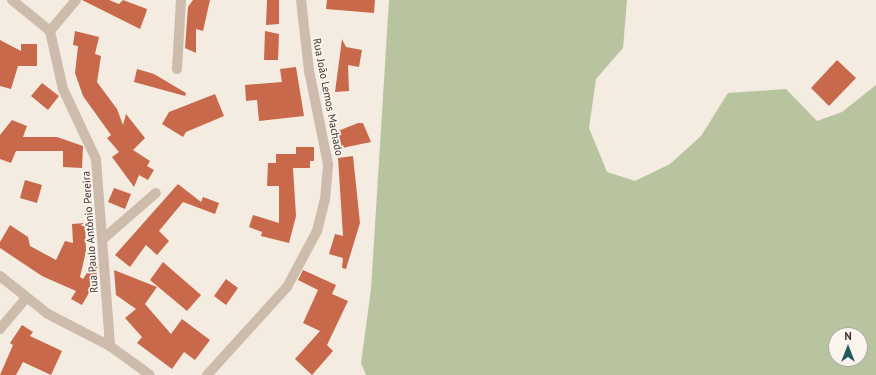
<!DOCTYPE html>
<meta charset="utf-8">
<style>
body{margin:0}
#map{position:relative;width:876px;height:375px;overflow:hidden;background:#f4ebe1;font-family:"PT Sans",sans-serif}
div>[style]{position:absolute}
[style*='--x']{left:calc(var(--x)*1px);top:calc(var(--y)*1px);width:calc(var(--w)*1px);rotate:calc(var(--a)*1deg)}
.green>*{inset:0;background:#b8c4a0}
.building>*{inset:0;background:#c8694b}
.minor>*{height:10px;margin:-5px;padding:0 5px;transform-origin:5px;border-radius:5px;background:#cdbbac}
span{translate:-50% -50%;white-space:nowrap;text-align:center;line-height:1.15;-webkit-text-stroke:3.5px #fbf5ee;paint-order:stroke}
.street-label{font-size:11px;color:#3b302b}
.north{position:absolute;left:828px;top:327px;width:40px;height:40px;box-sizing:border-box;background:#fbf5ee;border:1px solid #aea6a0;border-radius:50%;rotate:0deg;font-size:11px;font-weight:700;line-height:16px;text-align:center;color:#3b302b}
.north::after{content:'';display:block;margin:auto;width:14px;height:18px;background:#1f5a5e;clip-path:polygon(50% 0,100% 100%,50% 72%,0 100%)}
</style>
<div id="map">
<div class="green">
<div style="clip-path:polygon(evenodd,389px 0,627px 0,623px 48px,596px 79px,589px 128px,607px 172px,635px 181px,670px 164px,701px 136px,728px 93px,786px 89px,817px 121px,842px 112px,876px 85px,876px 375px,366px 375px,361px 363px,371px 289px,389px 0,836px 335px,860px 335px,860px 359px,836px 359px,836px 335px)"></div>
</div>
<div class="building">
<div style="clip-path:polygon(82px 0,109px 0,119px 4px,123px 0,147px 9px,146px 13px,140px 29px)"></div>
<div style="clip-path:polygon(193px 0,210px 0,203px 31px,196px 29px,196px 53px,185px 48px,188px 7px)"></div>
<div style="clip-path:polygon(267px 0,279px 0,279px 24px,266px 25px)"></div>
<div style="clip-path:polygon(327px 0,375px 0,374px 13px,326px 9px)"></div>
<div style="clip-path:polygon(75px 31px,99px 37px,95px 54px,101px 56px,97px 82px,117px 109px,123px 125px,126px 114px,145px 138px,133px 150px,150px 161px,147px 166px,154px 170px,148px 180px,139px 175px,134px 187px,112px 157px,119px 152px,107px 138px,111px 135px,83px 96px,75px 73px,78px 46px,73px 45px)"></div>
<div style="clip-path:polygon(265px 31px,279px 34px,278px 60px,264px 60px)"></div>
<div style="clip-path:polygon(342px 39px,346px 47px,362px 50px,359px 67px,348px 65px,349px 91px,335px 92px)"></div>
<div style="clip-path:polygon(0 40px,21px 51px,21px 44px,37px 44px,37px 66px,18px 66px,11px 89px,0 86px)"></div>
<div style="clip-path:polygon(837px 60px,856px 78px,829px 106px,811px 88px)"></div>
<div style="clip-path:polygon(296px 67px,304px 116px,259px 121px,257px 100px,246px 101px,245px 85px,282px 82px,280px 69px)"></div>
<div style="clip-path:polygon(137px 69px,154px 74px,186px 93px,185px 96px,134px 82px)"></div>
<div style="clip-path:polygon(42px 83px,59px 96px,48px 110px,31px 96px)"></div>
<div style="clip-path:polygon(215px 94px,224px 116px,186px 132px,183px 137px,162px 124px,169px 112px)"></div>
<div style="clip-path:polygon(12px 120px,27px 126px,23px 137px,57px 137px,83px 146px,82px 168px,63px 167px,63px 151px,16px 151px,11px 163px,0 159px,0 135px)"></div>
<div style="clip-path:polygon(358px 123px,363px 123px,371px 142px,342px 148px,338px 131px)"></div>
<div style="clip-path:polygon(296px 147px,314px 147px,314px 161px,310px 161px,310px 168px,293px 168px,296px 216px,289px 243px,261px 236px,262px 232px,249px 227px,253px 215px,279px 223px,279px 186px,267px 186px,268px 163px,276px 163px,276px 154px,296px 154px)"></div>
<div style="clip-path:polygon(353px 156px,360px 223px,346px 269px,342px 268px,343px 258px,329px 254px,335px 234px,343px 236px,338px 158px)"></div>
<div style="clip-path:polygon(25px 180px,42px 185px,37px 203px,20px 198px)"></div>
<div style="clip-path:polygon(178px 184px,201px 202px,203px 197px,219px 203px,215px 214px,183px 202px,159px 231px,169px 241px,157px 255px,146px 245px,130px 267px,115px 255px)"></div>
<div style="clip-path:polygon(114px 188px,131px 194px,125px 209px,108px 202px)"></div>
<div style="clip-path:polygon(85px 223px,86px 251px,80px 277px,83px 279px,94px 262px,97px 264px,98px 277px,82px 305px,71px 299px,76px 291px,42px 276px,0 248px,0 242px,10px 225px,28px 237px,30px 246px,56px 260px,65px 241px,73px 243px,72px 224px)"></div>
<div style="clip-path:polygon(163px 262px,201px 295px,187px 311px,150px 280px)"></div>
<div style="clip-path:polygon(114px 270px,157px 287px,145px 304px,171px 334px,182px 319px,210px 340px,195px 360px,184px 352px,172px 369px,137px 343px,142px 337px,125px 318px,136px 309px,116px 295px)"></div>
<div style="clip-path:polygon(303px 270px,336px 285px,332px 294px,348px 301px,327px 345px,333px 351px,312px 375px,295px 359px,320px 331px,303px 323px,318px 290px,298px 280px)"></div>
<div style="clip-path:polygon(226px 279px,238px 288px,226px 305px,214px 296px)"></div>
<div style="clip-path:polygon(22px 325px,33px 332px,30px 336px,62px 351px,51px 375px,23px 362px,16px 375px,0 375px,13px 345px,10px 343px)"></div>
</div>
<div class="minor">
<div style="--x:12;--y:0;--w:49;--a:39.2"></div>
<div style="--x:50;--y:31;--w:59;--a:77.4"></div>
<div style="--x:63;--y:89;--w:77;--a:64.8"></div>
<div style="--x:96;--y:159;--w:188;--a:85.7"></div>
<div style="--x:50;--y:31;--w:40;--a:-50"></div>
<div style="--x:177;--y:69;--w:69;--a:-86.7"></div>
<div style="--x:103;--y:239;--w:70;--a:-41"></div>
<div style="--x:0;--y:276;--w:61;--a:38.4"></div>
<div style="--x:48;--y:314;--w:70;--a:27.3"></div>
<div style="--x:110;--y:346;--w:49;--a:35.9"></div>
<div style="--x:0;--y:329;--w:40;--a:-50"></div>
<div style="--x:207;--y:375;--w:119;--a:-47.7"></div>
<div style="--x:287;--y:287;--w:64;--a:-61.8"></div>
<div style="--x:317;--y:231;--w:32;--a:-76"></div>
<div style="--x:325;--y:200;--w:36;--a:-85"></div>
<div style="--x:328;--y:164;--w:95;--a:-101.5"></div>
<div style="--x:309;--y:71;--w:71;--a:-96.4"></div>
</div>
<div class="street-label">
<span style="left:328px;top:97px;rotate:79deg">Rua João Lemos Machado</span>
<span style="left:90px;top:232px;rotate:-94deg">Rua Paulo Antônio Pereira</span>
</div>
<div class="north">N</div>
</div>
